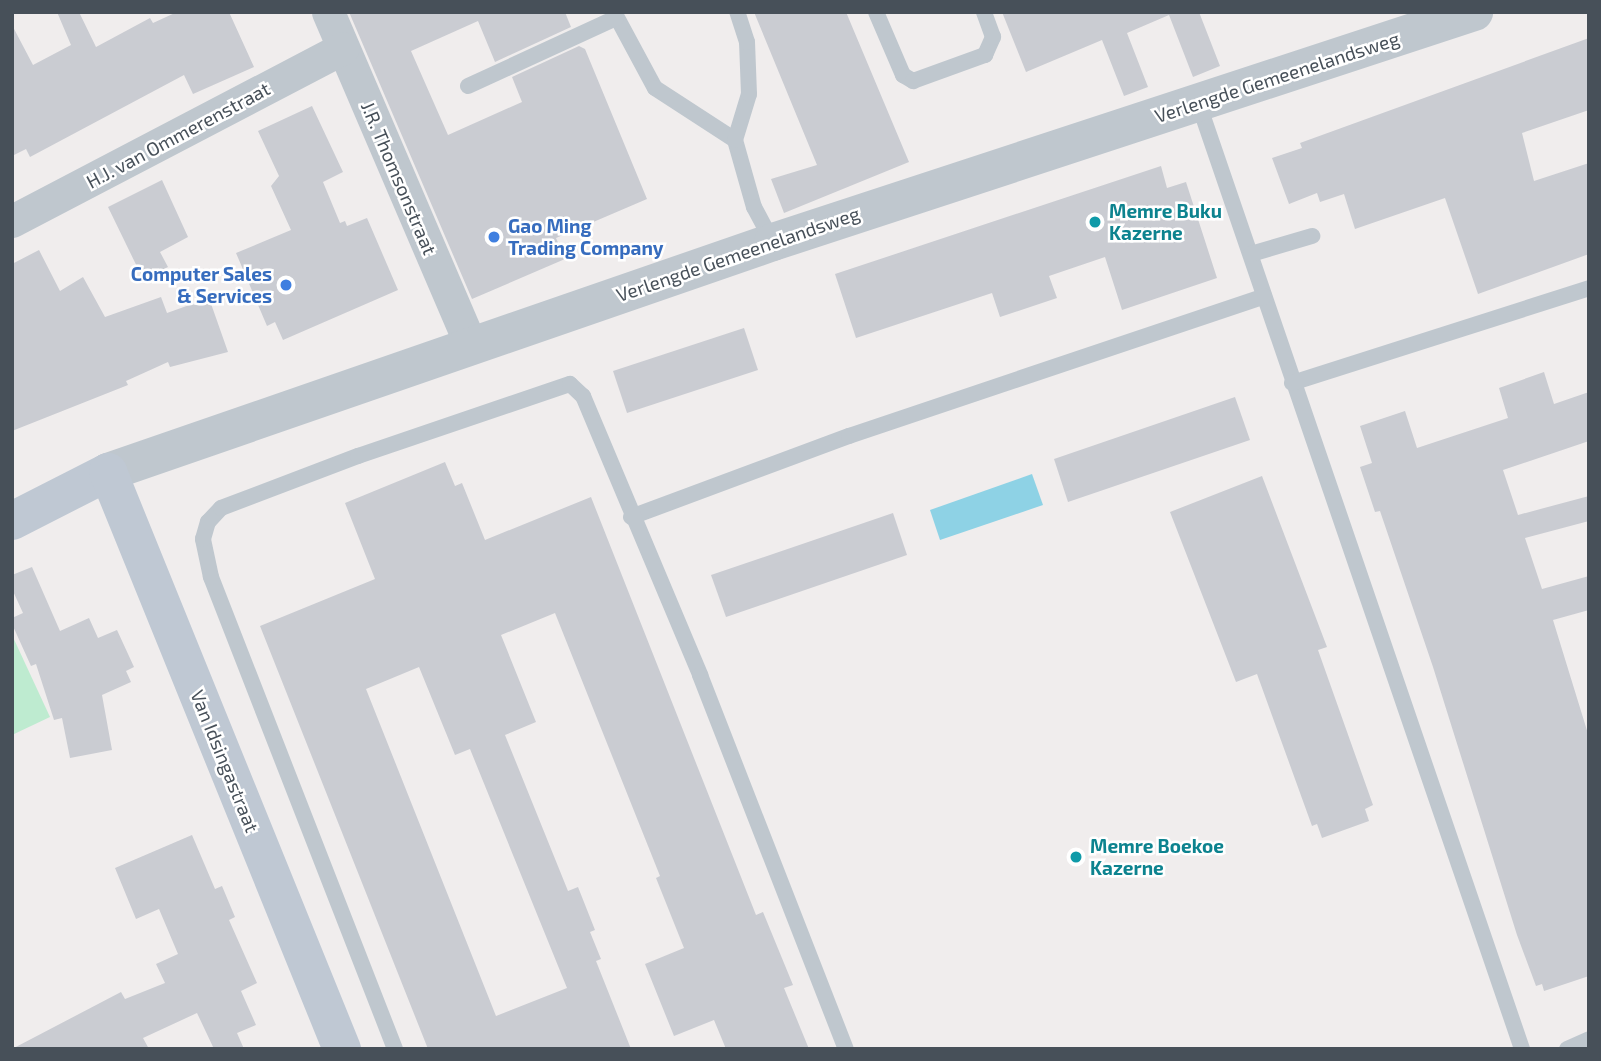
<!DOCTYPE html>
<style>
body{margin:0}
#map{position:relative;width:1601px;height:1061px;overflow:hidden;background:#f0eded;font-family:"Exo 2",sans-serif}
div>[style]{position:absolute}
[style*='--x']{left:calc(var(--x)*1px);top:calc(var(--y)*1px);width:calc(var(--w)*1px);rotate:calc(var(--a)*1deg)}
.green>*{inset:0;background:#beebd0}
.water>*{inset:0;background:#8ed2e5}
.building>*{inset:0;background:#caccd2}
.service>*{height:16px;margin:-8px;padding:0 8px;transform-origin:8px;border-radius:8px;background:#bfc7ce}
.minor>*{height:33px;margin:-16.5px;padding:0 16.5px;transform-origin:16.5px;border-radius:16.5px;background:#bfc7ce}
.tertiary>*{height:38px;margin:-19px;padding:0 19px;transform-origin:19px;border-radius:19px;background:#bfc7ce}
.secondary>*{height:38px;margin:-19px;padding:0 19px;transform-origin:19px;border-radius:19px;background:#bfc8d3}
.dots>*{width:19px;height:19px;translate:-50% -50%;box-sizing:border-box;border:4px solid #fff;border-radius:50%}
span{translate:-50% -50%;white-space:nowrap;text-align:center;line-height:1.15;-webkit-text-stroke:5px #fff;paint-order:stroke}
.street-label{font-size:19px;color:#475059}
.culture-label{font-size:19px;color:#0d838f;font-weight:700}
.left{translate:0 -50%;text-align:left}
.shop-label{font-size:19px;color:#366cbe;font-weight:700}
.right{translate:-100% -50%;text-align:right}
.frame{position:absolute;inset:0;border:14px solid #475059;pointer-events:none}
</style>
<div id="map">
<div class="green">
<div style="clip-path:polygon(12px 635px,50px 717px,12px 735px)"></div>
</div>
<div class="water">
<div style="clip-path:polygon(1032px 474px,1043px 505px,940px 540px,930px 510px)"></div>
</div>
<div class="building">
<div style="clip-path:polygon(57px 12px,79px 12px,96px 47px,150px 18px,153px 23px,177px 12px,229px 12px,254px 67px,193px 94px,184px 75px,30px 157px,26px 149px,12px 156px,12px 25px,33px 65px,71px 45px)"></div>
<div style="clip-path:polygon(349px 12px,565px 12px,571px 27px,495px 62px,478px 21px,411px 51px,448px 135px,522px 102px,512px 77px,579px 46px,585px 49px,647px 199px,556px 238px,565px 259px,472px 299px)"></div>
<div style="clip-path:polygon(754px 12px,846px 12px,909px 162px,784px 213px,771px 179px,817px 165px)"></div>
<div style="clip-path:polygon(1002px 12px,1199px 12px,1220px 66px,1193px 77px,1169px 15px,1127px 33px,1148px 87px,1124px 96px,1102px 40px,1026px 72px)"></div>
<div style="clip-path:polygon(1589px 38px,1589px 110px,1522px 133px,1534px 181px,1589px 163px,1589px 254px,1478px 294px,1445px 198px,1355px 229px,1344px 194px,1320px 202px,1317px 193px,1289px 204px,1272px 158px,1302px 148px,1300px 143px)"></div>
<div style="clip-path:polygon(312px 106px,343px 172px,323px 182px,340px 223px,345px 221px,347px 226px,367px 218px,398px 290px,283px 340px,275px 322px,267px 326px,236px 253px,291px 230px,271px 186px,279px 176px,258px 131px)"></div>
<div style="clip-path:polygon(1161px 166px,1167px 188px,1186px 182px,1217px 278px,1122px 310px,1105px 257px,1049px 276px,1057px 298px,1000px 317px,992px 293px,856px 338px,835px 274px)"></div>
<div style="clip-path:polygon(162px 180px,188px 237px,160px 252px,168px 267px,143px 279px,108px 207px)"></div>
<div style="clip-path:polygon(39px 250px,60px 291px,83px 277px,105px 317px,161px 297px,167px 313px,209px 298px,228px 352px,170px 367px,168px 362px,126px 381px,128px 385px,12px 431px,12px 264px)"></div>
<div style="clip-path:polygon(744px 328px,758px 370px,627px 413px,613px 371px)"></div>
<div style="clip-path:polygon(1544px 372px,1554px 404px,1589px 392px,1589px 441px,1503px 470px,1518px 515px,1589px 496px,1589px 521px,1525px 538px,1542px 589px,1589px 576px,1589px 610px,1553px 620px,1589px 737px,1589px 976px,1544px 991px,1542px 984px,1536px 986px,1517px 935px,1433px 667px,1380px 511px,1375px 512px,1360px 467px,1372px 463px,1360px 426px,1405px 411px,1417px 448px,1508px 418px,1499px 388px)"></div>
<div style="clip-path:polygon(1235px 397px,1250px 440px,1068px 502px,1054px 459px)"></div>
<div style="clip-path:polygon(evenodd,445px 462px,455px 486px,462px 483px,485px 540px,591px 497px,756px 915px,763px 912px,793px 985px,784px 988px,809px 1049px,726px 1049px,714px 1020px,674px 1036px,645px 964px,684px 948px,656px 878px,660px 876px,555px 613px,501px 635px,536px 722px,505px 735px,568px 891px,578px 887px,595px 930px,590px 932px,601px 959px,596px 961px,631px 1049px,428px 1049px,260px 626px,375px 579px,345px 503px,445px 462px,419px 667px,455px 755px,470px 749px,567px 988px,496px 1016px,366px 689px,419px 667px)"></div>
<div style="clip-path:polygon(1262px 476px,1327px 647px,1318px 650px,1373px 805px,1365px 809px,1369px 821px,1322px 838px,1317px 824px,1312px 826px,1257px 674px,1236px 682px,1170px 512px)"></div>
<div style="clip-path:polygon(893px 513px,907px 555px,726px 617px,711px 575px)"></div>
<div style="clip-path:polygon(32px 567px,60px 631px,89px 618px,98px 638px,117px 630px,134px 667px,126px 671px,131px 682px,102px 695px,112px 750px,70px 758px,62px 718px,54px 720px,36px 664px,31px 666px,12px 624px,12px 618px,23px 613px,12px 589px,12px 575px)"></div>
<div style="clip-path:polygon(192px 835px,215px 889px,222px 886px,235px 917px,229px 920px,257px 983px,241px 991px,256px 1025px,237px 1033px,244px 1049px,214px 1049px,197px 1013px,143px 1038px,149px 1049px,12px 1049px,121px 992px,125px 999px,165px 983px,156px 964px,178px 954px,159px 909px,136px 919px,115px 868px)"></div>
</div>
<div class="service">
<div style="--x:614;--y:12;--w:86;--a:61.7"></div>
<div style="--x:655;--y:88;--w:95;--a:33"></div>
<div style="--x:735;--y:140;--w:70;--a:74.2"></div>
<div style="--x:754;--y:207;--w:40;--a:62"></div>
<div style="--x:876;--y:12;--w:69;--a:66.8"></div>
<div style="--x:903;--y:75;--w:12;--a:31"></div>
<div style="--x:913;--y:81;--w:77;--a:-19.9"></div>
<div style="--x:985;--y:55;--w:20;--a:-66"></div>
<div style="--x:993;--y:37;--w:27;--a:-110"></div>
<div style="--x:468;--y:86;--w:163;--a:-24.7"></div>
<div style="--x:1198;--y:102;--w:1001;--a:71.11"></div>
<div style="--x:735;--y:140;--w:48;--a:-73.1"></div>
<div style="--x:749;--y:94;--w:52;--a:-92.2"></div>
<div style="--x:747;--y:42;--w:32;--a:-108"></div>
<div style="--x:1251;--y:254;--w:64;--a:-16.4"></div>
<div style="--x:1292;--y:383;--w:312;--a:-17.7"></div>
<div style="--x:631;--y:517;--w:233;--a:-20.4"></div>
<div style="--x:849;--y:436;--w:438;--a:-18.6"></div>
<div style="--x:395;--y:1049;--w:507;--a:-111.3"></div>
<div style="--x:211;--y:577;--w:39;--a:-102"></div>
<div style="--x:203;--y:539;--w:18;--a:-74"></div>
<div style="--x:208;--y:522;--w:19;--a:-47"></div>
<div style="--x:221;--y:508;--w:147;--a:-20.8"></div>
<div style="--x:358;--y:456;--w:224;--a:-18.8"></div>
<div style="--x:570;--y:384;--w:18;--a:43"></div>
<div style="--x:583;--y:396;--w:303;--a:67.2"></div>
<div style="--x:700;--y:675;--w:401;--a:68.7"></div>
<div style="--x:1567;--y:1049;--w:24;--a:-24"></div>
</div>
<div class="minor">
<div style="--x:328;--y:12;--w:361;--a:66.8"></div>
<div style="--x:12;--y:221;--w:373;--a:-27.6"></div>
</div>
<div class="tertiary">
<div style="--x:108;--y:472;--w:704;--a:-19.08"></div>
<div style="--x:773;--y:242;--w:738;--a:-18.16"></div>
</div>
<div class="secondary">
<div style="--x:12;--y:521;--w:108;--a:-27"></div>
<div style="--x:108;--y:472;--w:623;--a:67.93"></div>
</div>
<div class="dots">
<div style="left:1095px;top:222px;background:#0f9aa8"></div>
<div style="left:494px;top:237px;background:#3f7fe0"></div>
<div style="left:286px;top:285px;background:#3f7fe0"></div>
<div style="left:1076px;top:857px;background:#0f9aa8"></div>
</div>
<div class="street-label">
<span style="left:1277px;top:77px;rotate:-18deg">Verlengde Gemeenelandsweg</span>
<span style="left:178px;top:135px;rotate:-28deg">H.J. van Ommerenstraat</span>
<span style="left:399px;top:178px;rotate:67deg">J.R. Thomsonstraat</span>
<span style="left:738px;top:254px;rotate:-19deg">Verlengde Gemeenelandsweg</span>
<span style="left:225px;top:761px;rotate:68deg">Van Idsingastraat</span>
</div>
<div class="culture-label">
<span class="left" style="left:1109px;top:222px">Memre Buku<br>Kazerne</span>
<span class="left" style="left:1090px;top:857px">Memre Boekoe<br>Kazerne</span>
</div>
<div class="shop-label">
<span class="left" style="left:508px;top:237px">Gao Ming<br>Trading Company</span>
<span class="right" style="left:272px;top:285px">Computer Sales<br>&amp; Services</span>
</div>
<div class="frame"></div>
</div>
